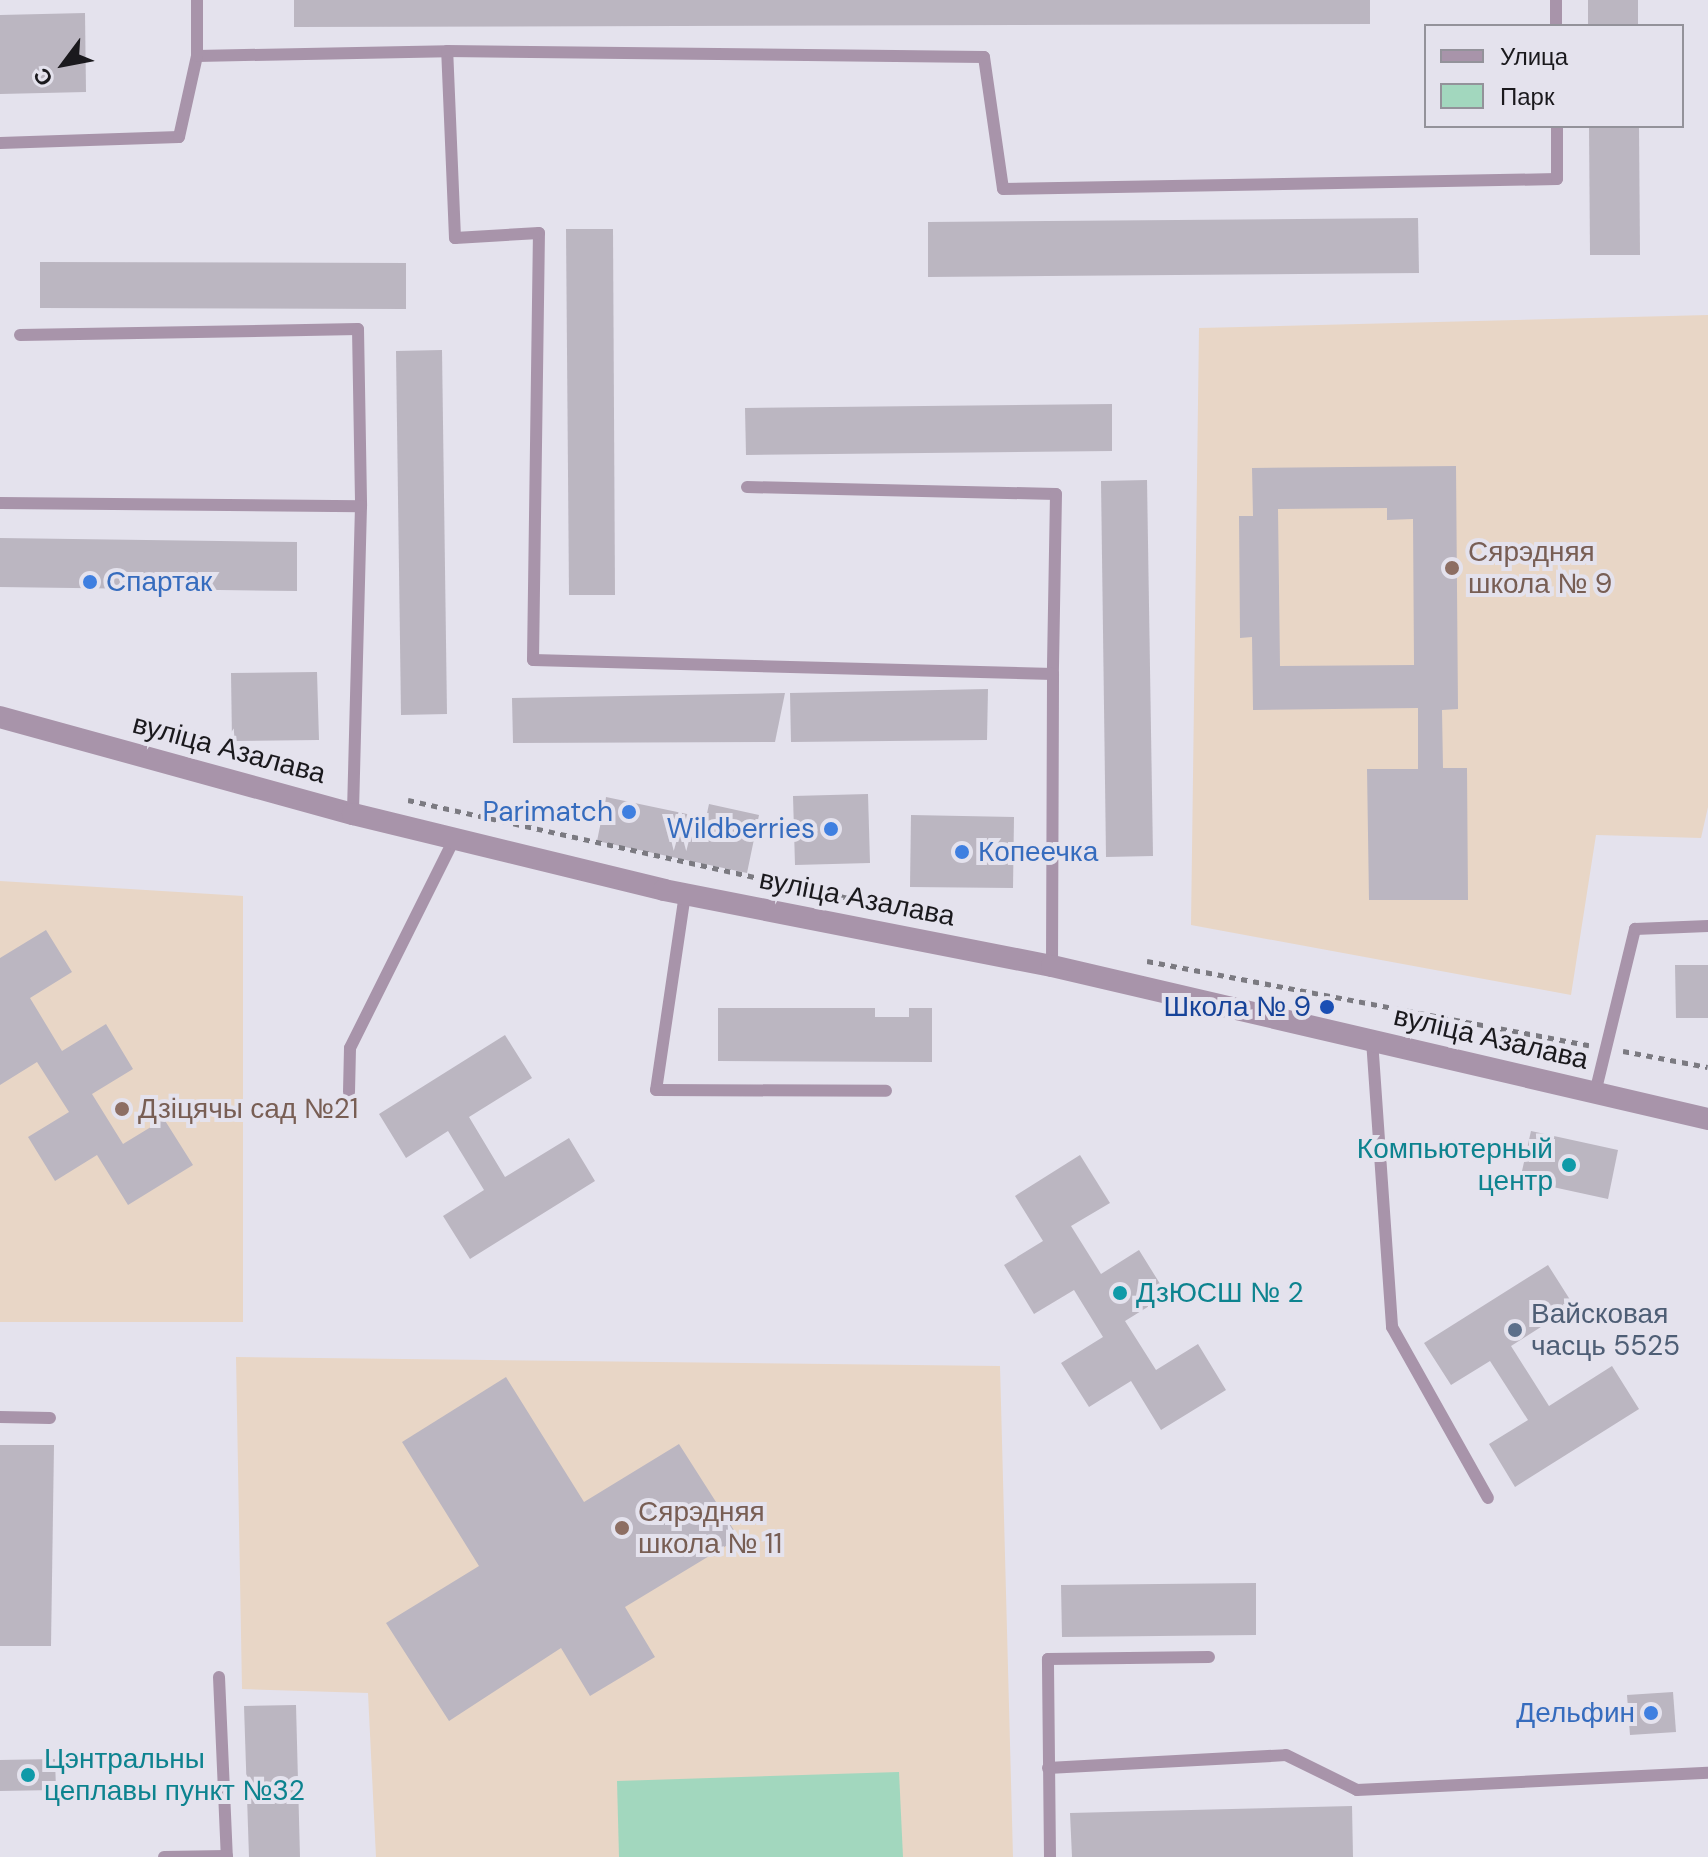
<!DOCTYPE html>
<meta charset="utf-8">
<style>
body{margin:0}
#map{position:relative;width:1708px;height:1857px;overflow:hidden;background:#e4e2ed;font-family:"DM Sans",sans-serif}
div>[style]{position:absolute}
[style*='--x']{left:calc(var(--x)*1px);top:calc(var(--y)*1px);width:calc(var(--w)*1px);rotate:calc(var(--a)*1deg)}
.education>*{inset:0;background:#e8d6c6}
.green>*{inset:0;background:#a2d7be}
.building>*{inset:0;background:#bbb6c1}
.path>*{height:5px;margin-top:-2.5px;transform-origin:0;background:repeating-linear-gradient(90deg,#7b7a81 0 6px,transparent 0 12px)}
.service>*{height:12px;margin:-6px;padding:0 6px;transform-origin:6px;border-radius:6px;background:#a894aa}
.tertiary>*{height:22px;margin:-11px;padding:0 11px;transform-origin:11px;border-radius:11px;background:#a894aa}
.dots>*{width:22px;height:22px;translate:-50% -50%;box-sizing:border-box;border:4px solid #e4e2ed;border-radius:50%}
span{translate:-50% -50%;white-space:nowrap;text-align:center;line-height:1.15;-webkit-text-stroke:8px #e4e2ed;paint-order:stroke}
.education-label{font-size:28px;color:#785e54}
.left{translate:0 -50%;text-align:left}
.shop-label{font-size:28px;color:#366cbe}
.right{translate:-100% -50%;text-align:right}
.street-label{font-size:28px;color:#1a191d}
.transit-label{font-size:28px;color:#164399}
.culture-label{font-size:28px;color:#0d838f}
.service-label{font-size:28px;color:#4e5e75}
.legend{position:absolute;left:1424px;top:24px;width:260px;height:104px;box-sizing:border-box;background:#e4e2ed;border:2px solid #93929a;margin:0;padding:10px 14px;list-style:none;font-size:24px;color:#1a191d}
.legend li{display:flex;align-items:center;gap:16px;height:40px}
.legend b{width:40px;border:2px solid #93929a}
.north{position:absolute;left:24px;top:24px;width:80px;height:80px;-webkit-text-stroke:6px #e4e2ed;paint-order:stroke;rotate:238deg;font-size:22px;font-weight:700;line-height:32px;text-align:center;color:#1a191d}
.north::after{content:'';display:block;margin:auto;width:28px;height:36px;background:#1a191d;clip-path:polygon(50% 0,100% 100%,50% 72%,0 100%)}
</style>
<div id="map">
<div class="education">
<div style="clip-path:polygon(1708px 315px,1708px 807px,1701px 838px,1596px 835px,1571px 995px,1191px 925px,1199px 328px)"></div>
<div style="clip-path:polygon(0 881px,243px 896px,243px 1322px,0 1322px)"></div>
<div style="clip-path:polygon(236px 1357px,1000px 1366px,1013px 1857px,376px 1857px,368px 1693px,242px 1689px)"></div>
</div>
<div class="green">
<div style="clip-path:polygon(899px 1772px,903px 1857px,619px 1857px,617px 1781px)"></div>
</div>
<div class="building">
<div style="clip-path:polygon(294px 0,1370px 0,1370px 24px,294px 27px)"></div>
<div style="clip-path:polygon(1588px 0,1638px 0,1638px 26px,1588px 26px)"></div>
<div style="clip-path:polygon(85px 13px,86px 92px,0 94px,0 15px)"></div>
<div style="clip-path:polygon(1589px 126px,1639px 126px,1640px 255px,1590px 255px)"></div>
<div style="clip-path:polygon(1418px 218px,1419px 273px,928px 277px,928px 222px)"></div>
<div style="clip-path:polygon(566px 229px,613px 229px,615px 595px,569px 595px)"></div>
<div style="clip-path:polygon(40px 262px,406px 263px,406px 309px,40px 308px)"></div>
<div style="clip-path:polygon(442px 350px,447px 714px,401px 715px,396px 351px)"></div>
<div style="clip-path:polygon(1112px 404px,1112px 451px,746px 455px,745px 408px)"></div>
<div style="clip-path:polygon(evenodd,1456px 466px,1458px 709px,1442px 710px,1443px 768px,1467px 768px,1468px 900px,1369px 900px,1367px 769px,1418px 769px,1418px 708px,1253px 710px,1252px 637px,1240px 638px,1239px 516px,1253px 516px,1252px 468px,1456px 466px,1387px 508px,1387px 520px,1413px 519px,1414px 665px,1280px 666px,1278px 509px,1387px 508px)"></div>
<div style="clip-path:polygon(1147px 480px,1153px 856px,1106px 857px,1101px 481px)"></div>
<div style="clip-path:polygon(0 538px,297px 542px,297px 591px,0 587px)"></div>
<div style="clip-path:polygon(317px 672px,319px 740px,232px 741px,231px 673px)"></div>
<div style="clip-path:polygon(988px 689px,987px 740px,791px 742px,790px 693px)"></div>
<div style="clip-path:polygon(785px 693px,775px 742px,513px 743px,512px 698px)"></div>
<div style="clip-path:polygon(868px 794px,870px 863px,795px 865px,793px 796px)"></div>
<div style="clip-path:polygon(606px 797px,706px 818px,709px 804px,759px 815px,747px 873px,597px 841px)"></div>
<div style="clip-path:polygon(911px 815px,1014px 817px,1013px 888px,910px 887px)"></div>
<div style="clip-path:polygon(46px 930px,72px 972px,30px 998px,62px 1051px,106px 1024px,133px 1069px,92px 1094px,123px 1144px,164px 1119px,193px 1165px,128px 1205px,97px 1155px,55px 1181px,28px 1137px,69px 1112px,37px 1062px,0 1085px,0 958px)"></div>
<div style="clip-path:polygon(1675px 965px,1708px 965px,1708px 1018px,1676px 1018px)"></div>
<div style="clip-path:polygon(718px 1008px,875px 1008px,875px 1017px,909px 1017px,909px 1008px,932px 1008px,932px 1062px,718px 1061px)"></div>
<div style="clip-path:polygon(505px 1035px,532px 1078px,469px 1117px,505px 1177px,569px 1138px,595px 1181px,470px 1259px,443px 1216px,484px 1190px,448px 1131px,406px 1158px,379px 1114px)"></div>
<div style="clip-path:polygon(1531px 1131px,1618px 1150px,1608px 1199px,1520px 1180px)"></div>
<div style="clip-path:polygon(1080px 1155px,1110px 1203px,1071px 1226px,1101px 1274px,1139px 1250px,1167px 1295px,1125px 1321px,1156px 1370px,1198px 1344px,1226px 1390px,1161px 1430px,1131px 1381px,1089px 1407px,1061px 1363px,1103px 1337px,1074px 1290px,1034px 1314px,1004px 1265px,1043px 1241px,1015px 1196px)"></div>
<div style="clip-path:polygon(1548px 1265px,1574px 1306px,1511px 1346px,1549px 1406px,1612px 1366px,1639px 1409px,1515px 1487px,1489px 1444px,1528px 1420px,1490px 1361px,1451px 1385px,1424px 1343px)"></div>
<div style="clip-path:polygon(506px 1377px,584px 1502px,679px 1444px,739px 1538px,625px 1607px,655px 1657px,590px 1696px,561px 1648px,449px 1721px,386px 1623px,479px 1566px,402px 1442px)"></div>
<div style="clip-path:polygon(0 1445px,54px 1445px,51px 1646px,0 1646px)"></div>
<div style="clip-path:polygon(1256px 1583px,1256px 1635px,1062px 1637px,1061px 1585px)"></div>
<div style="clip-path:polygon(1673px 1692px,1676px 1732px,1630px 1735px,1627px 1695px)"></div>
<div style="clip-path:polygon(296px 1705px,300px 1857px,249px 1857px,244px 1706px)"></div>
<div style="clip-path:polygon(55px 1759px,56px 1790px,0 1791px,0 1760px)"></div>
<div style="clip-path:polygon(1352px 1806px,1353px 1857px,1072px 1857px,1070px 1813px)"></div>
</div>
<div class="path">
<div style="--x:408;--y:800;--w:502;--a:12.54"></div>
<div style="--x:1147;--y:961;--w:450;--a:10.8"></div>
<div style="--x:1623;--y:1051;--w:86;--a:10.7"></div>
</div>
<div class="service">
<div style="--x:1556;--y:0;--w:26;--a:90"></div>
<div style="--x:197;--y:56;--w:250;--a:-1.1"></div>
<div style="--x:0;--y:143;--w:179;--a:-1.9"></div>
<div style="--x:179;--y:137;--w:83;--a:-77.5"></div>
<div style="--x:197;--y:56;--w:56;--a:-90"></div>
<div style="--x:20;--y:335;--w:338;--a:-1"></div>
<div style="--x:358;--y:329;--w:177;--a:89"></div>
<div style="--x:361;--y:506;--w:308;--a:91.5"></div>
<div style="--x:747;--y:487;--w:309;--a:1.3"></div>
<div style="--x:1056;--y:494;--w:180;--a:91"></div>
<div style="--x:0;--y:503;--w:361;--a:0.5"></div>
<div style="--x:685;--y:894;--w:198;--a:98.4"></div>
<div style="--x:656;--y:1090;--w:230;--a:0.2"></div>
<div style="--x:1052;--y:966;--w:292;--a:-89.8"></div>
<div style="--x:1053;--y:674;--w:520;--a:-178.46"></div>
<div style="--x:533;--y:660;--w:427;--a:-89.2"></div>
<div style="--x:539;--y:233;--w:84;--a:176.6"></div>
<div style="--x:455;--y:238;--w:187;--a:-92.4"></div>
<div style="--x:447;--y:51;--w:537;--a:0.64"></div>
<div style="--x:984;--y:57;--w:133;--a:81.8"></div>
<div style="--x:1003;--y:189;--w:554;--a:-1.03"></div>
<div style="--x:1557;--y:179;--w:53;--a:-90"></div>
<div style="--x:1372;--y:1040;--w:288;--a:86"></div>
<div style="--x:1392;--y:1327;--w:196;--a:60.7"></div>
<div style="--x:349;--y:1092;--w:44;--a:-88.7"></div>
<div style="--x:350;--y:1048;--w:233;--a:-63.5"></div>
<div style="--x:1595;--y:1093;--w:169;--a:-76.3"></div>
<div style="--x:1635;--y:929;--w:73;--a:-2.4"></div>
<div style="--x:0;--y:1417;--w:50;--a:1.1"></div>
<div style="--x:219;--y:1677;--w:180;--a:87.5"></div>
<div style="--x:1048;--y:1768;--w:238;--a:-3.1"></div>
<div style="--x:1286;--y:1755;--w:79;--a:26.2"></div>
<div style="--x:1357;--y:1790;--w:351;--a:-2.8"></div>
<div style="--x:164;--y:1857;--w:63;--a:-0.9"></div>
<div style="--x:1050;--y:1857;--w:198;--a:-90.6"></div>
<div style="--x:1048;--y:1659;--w:161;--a:-0.7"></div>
</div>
<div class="tertiary">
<div style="--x:0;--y:717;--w:366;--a:15.4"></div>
<div style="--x:353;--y:814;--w:320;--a:13.7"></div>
<div style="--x:664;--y:890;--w:395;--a:11.1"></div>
<div style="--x:1052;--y:966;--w:674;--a:13.13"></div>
</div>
<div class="dots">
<div style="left:1452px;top:568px;background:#8d6e63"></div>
<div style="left:90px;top:582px;background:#3f7fe0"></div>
<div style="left:629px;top:812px;background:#3f7fe0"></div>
<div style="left:831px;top:829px;background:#3f7fe0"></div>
<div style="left:962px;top:852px;background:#3f7fe0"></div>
<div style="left:1327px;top:1007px;background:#1a4fb4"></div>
<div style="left:122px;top:1109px;background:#8d6e63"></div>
<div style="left:1569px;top:1165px;background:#0f9aa8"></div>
<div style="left:1120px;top:1293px;background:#0f9aa8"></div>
<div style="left:1515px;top:1330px;background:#5c6f8a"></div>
<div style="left:622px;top:1528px;background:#8d6e63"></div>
<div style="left:1651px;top:1713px;background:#3f7fe0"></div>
<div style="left:28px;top:1775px;background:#0f9aa8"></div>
</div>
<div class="education-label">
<span class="left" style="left:1468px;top:568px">Сярэдняя<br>школа № 9</span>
<span class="left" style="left:138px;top:1109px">Дзіцячы сад №21</span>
<span class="left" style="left:638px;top:1528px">Сярэдняя<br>школа № 11</span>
</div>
<div class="shop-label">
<span class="left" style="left:106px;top:582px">Спартак</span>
<span class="right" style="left:613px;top:812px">Parimatch</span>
<span class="right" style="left:815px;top:829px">Wildberries</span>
<span class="left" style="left:978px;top:852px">Копеечка</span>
<span class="right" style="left:1635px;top:1713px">Дельфин</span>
</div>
<div class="street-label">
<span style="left:229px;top:749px;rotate:15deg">вуліца Азалава</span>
<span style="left:857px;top:898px;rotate:11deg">вуліца Азалава</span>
<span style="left:1491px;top:1038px;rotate:13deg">вуліца Азалава</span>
</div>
<div class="transit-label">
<span class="right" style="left:1311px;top:1007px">Школа № 9</span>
</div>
<div class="culture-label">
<span class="right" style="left:1553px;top:1165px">Компьютерный<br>центр</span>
<span class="left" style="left:1136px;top:1293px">ДзЮСШ № 2</span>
<span class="left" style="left:44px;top:1775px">Цэнтральны<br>цеплавы пункт №32</span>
</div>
<div class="service-label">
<span class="left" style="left:1531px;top:1330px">Вайсковая<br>часць 5525</span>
</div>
<ul class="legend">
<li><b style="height:10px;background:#a894aa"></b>Улица</li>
<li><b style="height:22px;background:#a2d7be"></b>Парк</li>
</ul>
<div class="north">С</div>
</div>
